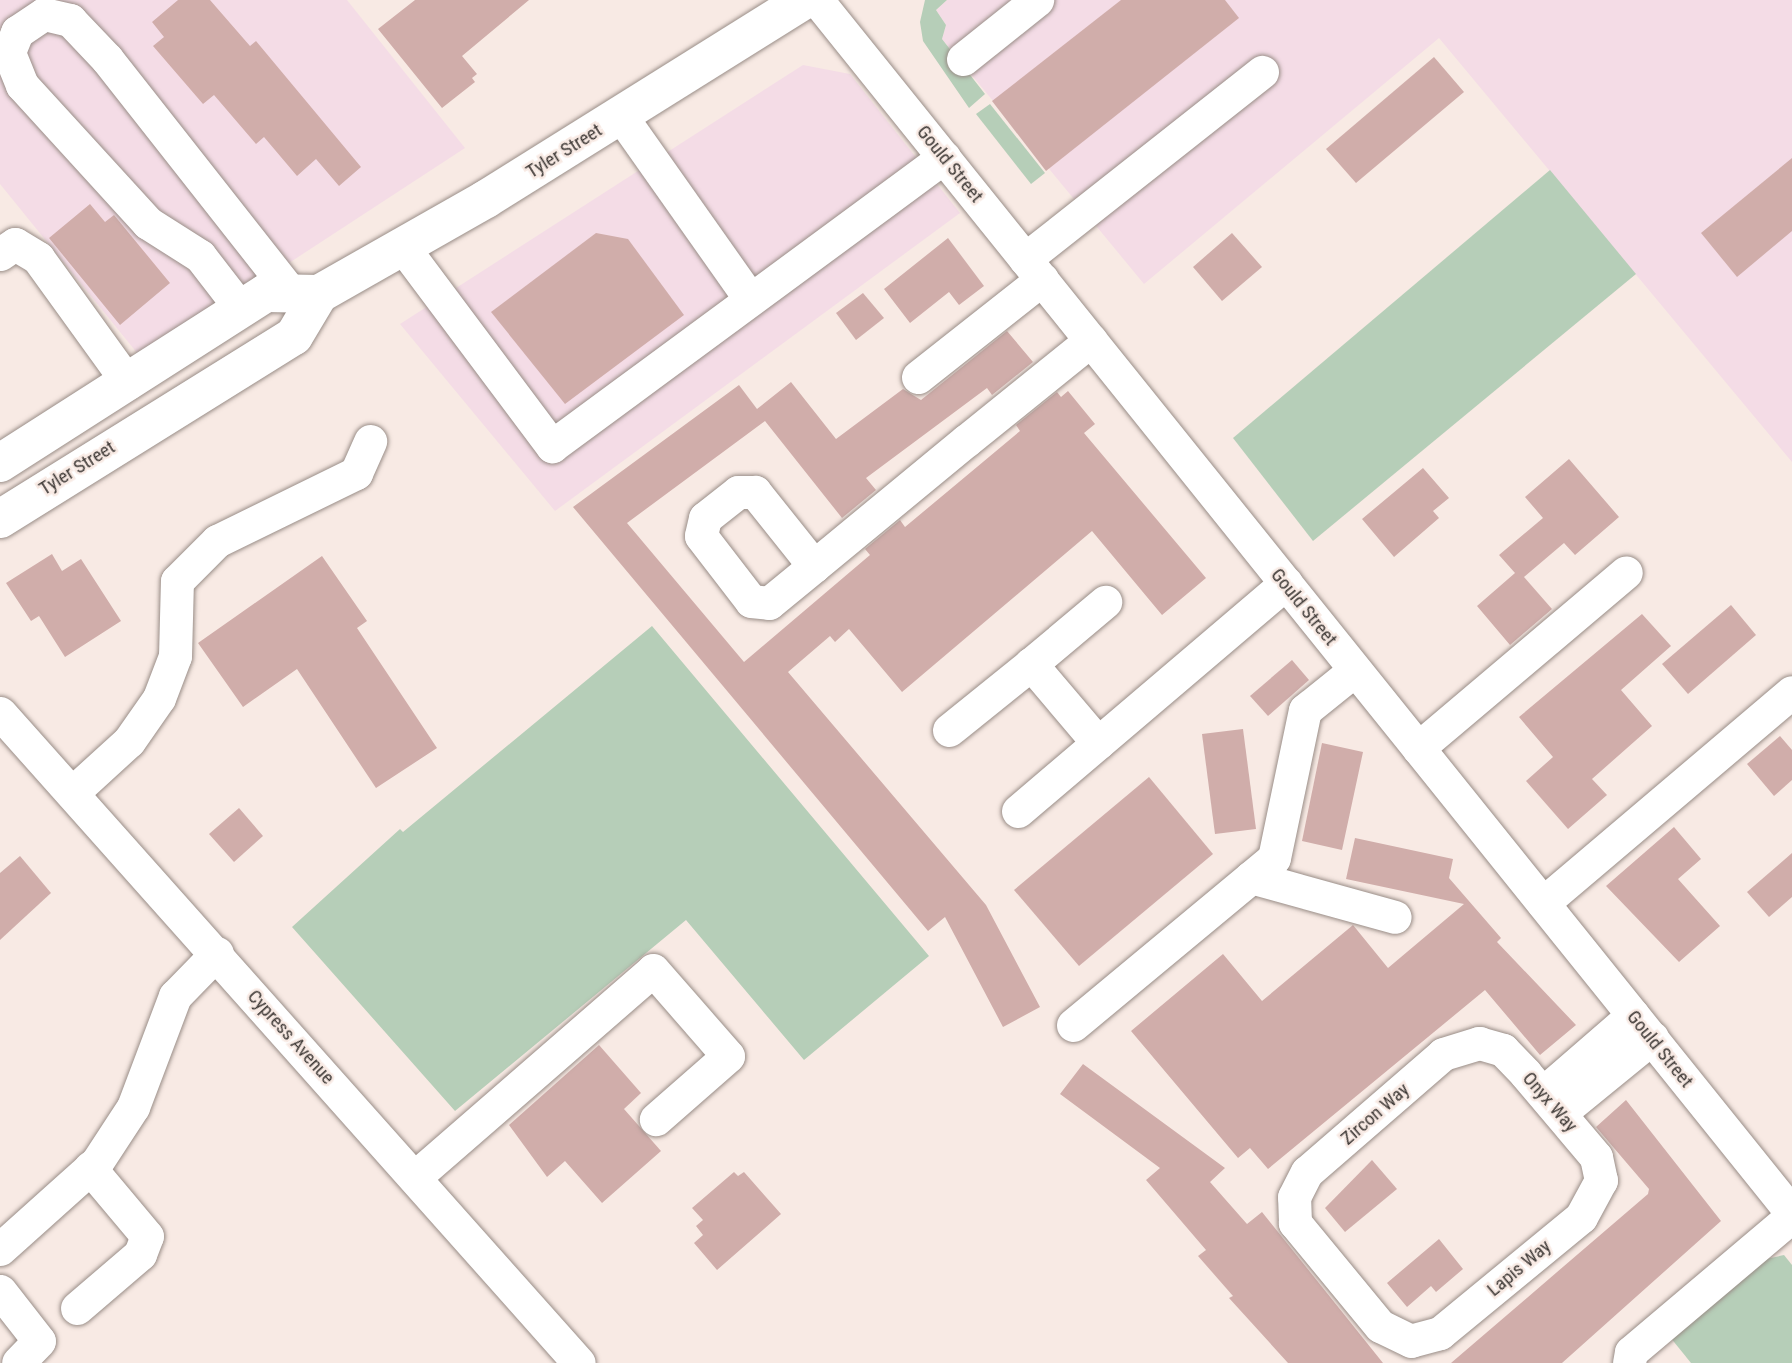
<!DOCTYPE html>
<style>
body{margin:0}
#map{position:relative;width:1792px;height:1363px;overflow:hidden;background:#f8eae4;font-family:"Roboto Condensed",sans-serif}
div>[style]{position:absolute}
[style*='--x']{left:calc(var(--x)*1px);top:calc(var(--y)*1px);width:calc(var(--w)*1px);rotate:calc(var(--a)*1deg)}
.commercial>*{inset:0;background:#f4dce6}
.green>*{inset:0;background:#b6ceb8}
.building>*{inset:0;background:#d0adaa}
.roads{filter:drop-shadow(0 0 2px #998d87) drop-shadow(0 0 2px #998d87)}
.minor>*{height:33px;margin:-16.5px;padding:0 16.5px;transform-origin:16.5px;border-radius:16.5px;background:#fff}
.major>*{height:38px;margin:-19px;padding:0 19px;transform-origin:19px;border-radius:19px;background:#fff}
span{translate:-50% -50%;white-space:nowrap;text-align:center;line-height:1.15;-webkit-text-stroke:5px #f8eae4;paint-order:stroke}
.street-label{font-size:19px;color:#3e3936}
</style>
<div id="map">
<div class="commercial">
<div style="clip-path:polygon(0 0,347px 0,465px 148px,142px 359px,0 184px)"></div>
<div style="clip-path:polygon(947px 0,1792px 0,1792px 462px,1439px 38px,1144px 284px,942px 39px,946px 25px,936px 10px)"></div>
<div style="clip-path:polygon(803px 65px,850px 74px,960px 213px,555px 511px,400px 324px)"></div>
</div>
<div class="green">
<div style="clip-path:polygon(925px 0,947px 0,936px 10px,946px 25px,942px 39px,985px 94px,969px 108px,923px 41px,920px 22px)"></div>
<div style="clip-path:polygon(990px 104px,1045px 173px,1031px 184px,976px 114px)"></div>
<div style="clip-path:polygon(1550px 170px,1636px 274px,1313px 541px,1233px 438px)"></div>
<div style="clip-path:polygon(652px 626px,929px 956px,804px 1060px,686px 920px,455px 1111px,292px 927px,400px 829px,403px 832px)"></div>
<div style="clip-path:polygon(1784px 1255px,1792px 1265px,1792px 1363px,1691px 1363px,1670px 1337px,1766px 1259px)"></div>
</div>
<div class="building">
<div style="clip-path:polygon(178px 0,210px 0,250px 46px,256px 41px,361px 167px,339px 186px,316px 159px,297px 176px,264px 137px,256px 144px,214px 95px,203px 104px,153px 46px,164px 37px,152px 22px)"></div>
<div style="clip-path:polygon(415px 0,529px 0,462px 56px,477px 74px,472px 78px,475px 82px,442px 108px,378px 29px)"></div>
<div style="clip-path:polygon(1121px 0,1225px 0,1239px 18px,1046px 171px,992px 101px)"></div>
<div style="clip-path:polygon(1434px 57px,1464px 92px,1356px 183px,1326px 149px)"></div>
<div style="clip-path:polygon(1792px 158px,1792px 231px,1737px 277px,1701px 233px)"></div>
<div style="clip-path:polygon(90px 204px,105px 222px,114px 215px,170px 283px,120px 325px,49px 238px)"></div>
<div style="clip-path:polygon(596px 233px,628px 239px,684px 315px,565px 404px,491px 312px)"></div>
<div style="clip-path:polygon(1232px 233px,1262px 267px,1222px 301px,1193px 267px)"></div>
<div style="clip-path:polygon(948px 238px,984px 286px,959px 305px,949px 292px,910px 323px,884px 289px)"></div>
<div style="clip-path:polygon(863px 293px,884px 318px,856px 340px,836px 313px)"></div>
<div style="clip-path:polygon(1007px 331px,1033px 362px,992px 395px,987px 388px,866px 478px,876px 490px,842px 518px,765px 421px,627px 523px,744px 662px,870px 555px,865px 549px,900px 520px,905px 527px,947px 492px,1020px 431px,1016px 425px,1057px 392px,1061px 397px,1068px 391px,1095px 424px,1084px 433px,1206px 578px,1162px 615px,1092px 531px,902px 692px,849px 629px,835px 642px,830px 636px,788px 672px,986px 905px,1040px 1007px,1003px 1027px,945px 917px,928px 931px,573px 507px,739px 385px,757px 409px,791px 382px,836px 439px,903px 389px,921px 400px)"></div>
<div style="clip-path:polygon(1569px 459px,1619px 517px,1575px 555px,1564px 543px,1524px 577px,1552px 609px,1510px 645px,1477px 606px,1515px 573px,1499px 555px,1543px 518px,1525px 497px)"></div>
<div style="clip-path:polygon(1423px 468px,1449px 498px,1433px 511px,1439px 518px,1394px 557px,1362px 519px)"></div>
<div style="clip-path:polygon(52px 554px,62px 571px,81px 559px,121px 621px,65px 657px,39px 616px,31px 621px,6px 583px)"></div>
<div style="clip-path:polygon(322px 556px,367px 621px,357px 628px,437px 748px,376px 788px,297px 669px,243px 707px,198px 643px)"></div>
<div style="clip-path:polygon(1731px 605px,1756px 635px,1688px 694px,1662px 664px)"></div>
<div style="clip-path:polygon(1642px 614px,1671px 646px,1621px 690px,1652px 726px,1592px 779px,1607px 795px,1568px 829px,1526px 781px,1553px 757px,1519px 717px)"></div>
<div style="clip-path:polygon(1292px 660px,1309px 680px,1268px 716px,1250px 696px)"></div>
<div style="clip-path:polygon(1243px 729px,1256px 829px,1215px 834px,1202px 734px)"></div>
<div style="clip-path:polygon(1780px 736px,1792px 750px,1792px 780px,1774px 796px,1747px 764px)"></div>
<div style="clip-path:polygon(1322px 743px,1363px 752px,1342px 850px,1302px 841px)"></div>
<div style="clip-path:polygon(1149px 777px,1213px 854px,1079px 966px,1014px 890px)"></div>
<div style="clip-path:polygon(239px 808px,263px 836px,234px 862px,209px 834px)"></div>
<div style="clip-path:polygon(1674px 827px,1701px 859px,1678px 879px,1720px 926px,1679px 962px,1606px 886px)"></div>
<div style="clip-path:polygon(1355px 838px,1453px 859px,1449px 878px,1501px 938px,1497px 942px,1576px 1025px,1540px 1055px,1485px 990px,1268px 1169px,1250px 1148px,1238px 1158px,1131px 1031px,1223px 954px,1262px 1001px,1353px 925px,1388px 968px,1464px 904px,1346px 879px)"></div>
<div style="clip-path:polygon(1792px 853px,1792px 897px,1769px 917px,1747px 892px)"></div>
<div style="clip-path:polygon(20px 856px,51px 893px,0 940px,0 873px)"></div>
<div style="clip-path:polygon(599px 1045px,641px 1093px,624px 1109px,661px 1151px,602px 1203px,565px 1161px,547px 1177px,509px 1125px)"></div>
<div style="clip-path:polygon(1083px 1064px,1225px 1168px,1210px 1182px,1247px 1224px,1262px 1212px,1383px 1363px,1288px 1363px,1229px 1298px,1233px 1296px,1198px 1256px,1206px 1250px,1146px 1180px,1160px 1168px,1060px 1094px)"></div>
<div style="clip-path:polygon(1626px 1100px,1721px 1221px,1562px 1363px,1451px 1363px,1648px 1194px,1649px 1189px,1596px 1127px)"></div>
<div style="clip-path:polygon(1372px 1160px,1397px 1189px,1345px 1232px,1325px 1208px)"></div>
<div style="clip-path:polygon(734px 1172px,738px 1176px,744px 1172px,781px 1214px,717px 1270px,694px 1243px,703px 1235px,696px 1226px,703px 1220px,692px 1208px)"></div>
<div style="clip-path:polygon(1439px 1239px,1463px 1269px,1436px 1292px,1431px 1286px,1407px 1307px,1387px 1283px)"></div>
</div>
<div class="roads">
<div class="minor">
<div style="--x:817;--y:0;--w:1556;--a:51.21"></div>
<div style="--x:963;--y:59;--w:95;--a:-38.6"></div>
<div style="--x:621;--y:116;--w:224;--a:54.8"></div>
<div style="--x:403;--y:247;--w:249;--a:53.2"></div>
<div style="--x:552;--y:446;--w:487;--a:-36.4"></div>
<div style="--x:0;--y:254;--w:18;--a:-34"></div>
<div style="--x:15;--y:244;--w:27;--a:31"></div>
<div style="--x:38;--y:258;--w:154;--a:54.2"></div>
<div style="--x:1025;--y:259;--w:302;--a:-38.3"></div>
<div style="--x:241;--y:309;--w:67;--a:-127.7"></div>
<div style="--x:200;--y:256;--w:62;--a:-147.6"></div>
<div style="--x:148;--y:223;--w:187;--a:-132.4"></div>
<div style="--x:22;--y:85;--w:35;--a:-112"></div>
<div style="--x:9;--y:52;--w:22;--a:-68"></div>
<div style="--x:17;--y:32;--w:32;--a:-34"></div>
<div style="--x:44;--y:14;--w:27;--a:13"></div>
<div style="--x:70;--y:20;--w:54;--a:46.5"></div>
<div style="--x:107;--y:59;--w:298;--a:51.8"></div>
<div style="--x:918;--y:377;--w:158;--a:-38.3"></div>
<div style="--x:814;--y:566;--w:95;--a:-128.6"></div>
<div style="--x:755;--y:492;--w:17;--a:180"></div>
<div style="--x:738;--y:492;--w:42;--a:141.8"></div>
<div style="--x:705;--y:518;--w:18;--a:103"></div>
<div style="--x:701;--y:536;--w:82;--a:52.4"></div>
<div style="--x:751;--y:601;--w:18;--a:6"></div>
<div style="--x:769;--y:603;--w:58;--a:-39.4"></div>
<div style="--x:814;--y:566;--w:198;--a:-39.5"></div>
<div style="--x:967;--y:440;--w:159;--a:-38.9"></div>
<div style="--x:0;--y:713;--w:870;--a:48.31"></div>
<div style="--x:949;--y:730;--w:105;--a:-38.8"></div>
<div style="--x:1098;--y:743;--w:104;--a:-130.3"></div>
<div style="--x:1031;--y:664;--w:97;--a:-40"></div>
<div style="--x:1418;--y:748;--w:272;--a:-40.2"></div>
<div style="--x:72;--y:793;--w:77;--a:-42.4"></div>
<div style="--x:129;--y:741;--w:52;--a:-55.1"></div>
<div style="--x:159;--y:698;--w:45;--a:-69.1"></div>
<div style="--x:175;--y:656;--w:75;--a:-88.5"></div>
<div style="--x:177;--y:581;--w:57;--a:-45"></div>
<div style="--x:217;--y:541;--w:155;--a:-26.1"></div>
<div style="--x:356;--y:473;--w:35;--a:-66"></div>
<div style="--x:1018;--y:811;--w:352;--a:-40.4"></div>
<div style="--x:1251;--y:877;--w:149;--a:15.5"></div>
<div style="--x:1543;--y:903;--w:326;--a:-40.3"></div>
<div style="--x:1073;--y:1025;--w:261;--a:-39.7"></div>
<div style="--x:1274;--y:858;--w:151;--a:-78.2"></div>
<div style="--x:1305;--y:710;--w:64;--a:-38.7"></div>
<div style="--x:1479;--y:1043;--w:25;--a:16"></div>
<div style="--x:1503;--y:1050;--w:32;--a:46"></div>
<div style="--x:1525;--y:1073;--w:110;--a:49.8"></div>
<div style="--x:1596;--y:1157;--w:24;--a:78"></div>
<div style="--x:1601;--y:1180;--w:42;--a:118.4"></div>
<div style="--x:1581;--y:1217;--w:183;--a:140.6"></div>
<div style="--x:1440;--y:1333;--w:30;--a:165"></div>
<div style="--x:1411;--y:1341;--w:34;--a:-154"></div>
<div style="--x:1380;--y:1326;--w:134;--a:-129.5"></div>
<div style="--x:1295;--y:1223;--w:26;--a:-92"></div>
<div style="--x:1294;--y:1197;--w:28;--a:-63"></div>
<div style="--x:1307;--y:1172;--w:180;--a:-40.9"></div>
<div style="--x:1443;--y:1054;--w:38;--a:-17"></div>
<div style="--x:1543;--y:1093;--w:119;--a:-40.9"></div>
<div style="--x:1560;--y:1113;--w:119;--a:-39.2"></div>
<div style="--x:415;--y:1177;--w:315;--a:-41"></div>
<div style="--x:653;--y:970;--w:114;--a:48.9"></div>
<div style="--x:728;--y:1056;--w:96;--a:138.8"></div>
<div style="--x:0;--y:1249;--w:130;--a:-41.9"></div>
<div style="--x:97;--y:1162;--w:66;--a:-56.8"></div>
<div style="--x:133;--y:1107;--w:119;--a:-69.3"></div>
<div style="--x:175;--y:996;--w:60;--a:-45.7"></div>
<div style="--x:0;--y:1291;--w:63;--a:52"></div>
<div style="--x:39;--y:1341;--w:30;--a:134"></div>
<div style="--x:77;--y:1308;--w:83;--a:-40.6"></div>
<div style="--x:140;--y:1254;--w:19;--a:-69"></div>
<div style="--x:147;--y:1236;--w:89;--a:-130"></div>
<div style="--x:1629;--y:1363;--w:11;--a:-80"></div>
<div style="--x:1631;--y:1352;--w:211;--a:-40.2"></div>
</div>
<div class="major">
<div style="--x:0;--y:463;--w:316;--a:-32.6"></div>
<div style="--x:266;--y:293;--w:53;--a:1.1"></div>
<div style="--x:0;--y:519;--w:346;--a:-31.9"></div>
<div style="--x:294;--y:336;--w:49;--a:-59.2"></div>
<div style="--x:319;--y:294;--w:192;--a:-29.6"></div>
<div style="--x:486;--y:199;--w:375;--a:-32"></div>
</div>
</div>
<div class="street-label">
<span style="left:564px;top:151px;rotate:-32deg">Tyler Street</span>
<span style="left:950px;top:164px;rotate:51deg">Gould Street</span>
<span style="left:77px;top:468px;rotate:-32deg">Tyler Street</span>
<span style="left:1304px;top:607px;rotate:51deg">Gould Street</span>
<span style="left:291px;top:1037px;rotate:48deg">Cypress Avenue</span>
<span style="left:1660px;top:1049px;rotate:51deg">Gould Street</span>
<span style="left:1550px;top:1102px;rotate:49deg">Onyx Way</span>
<span style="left:1375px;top:1114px;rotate:-41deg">Zircon Way</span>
<span style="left:1519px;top:1268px;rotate:-40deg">Lapis Way</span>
</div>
</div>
